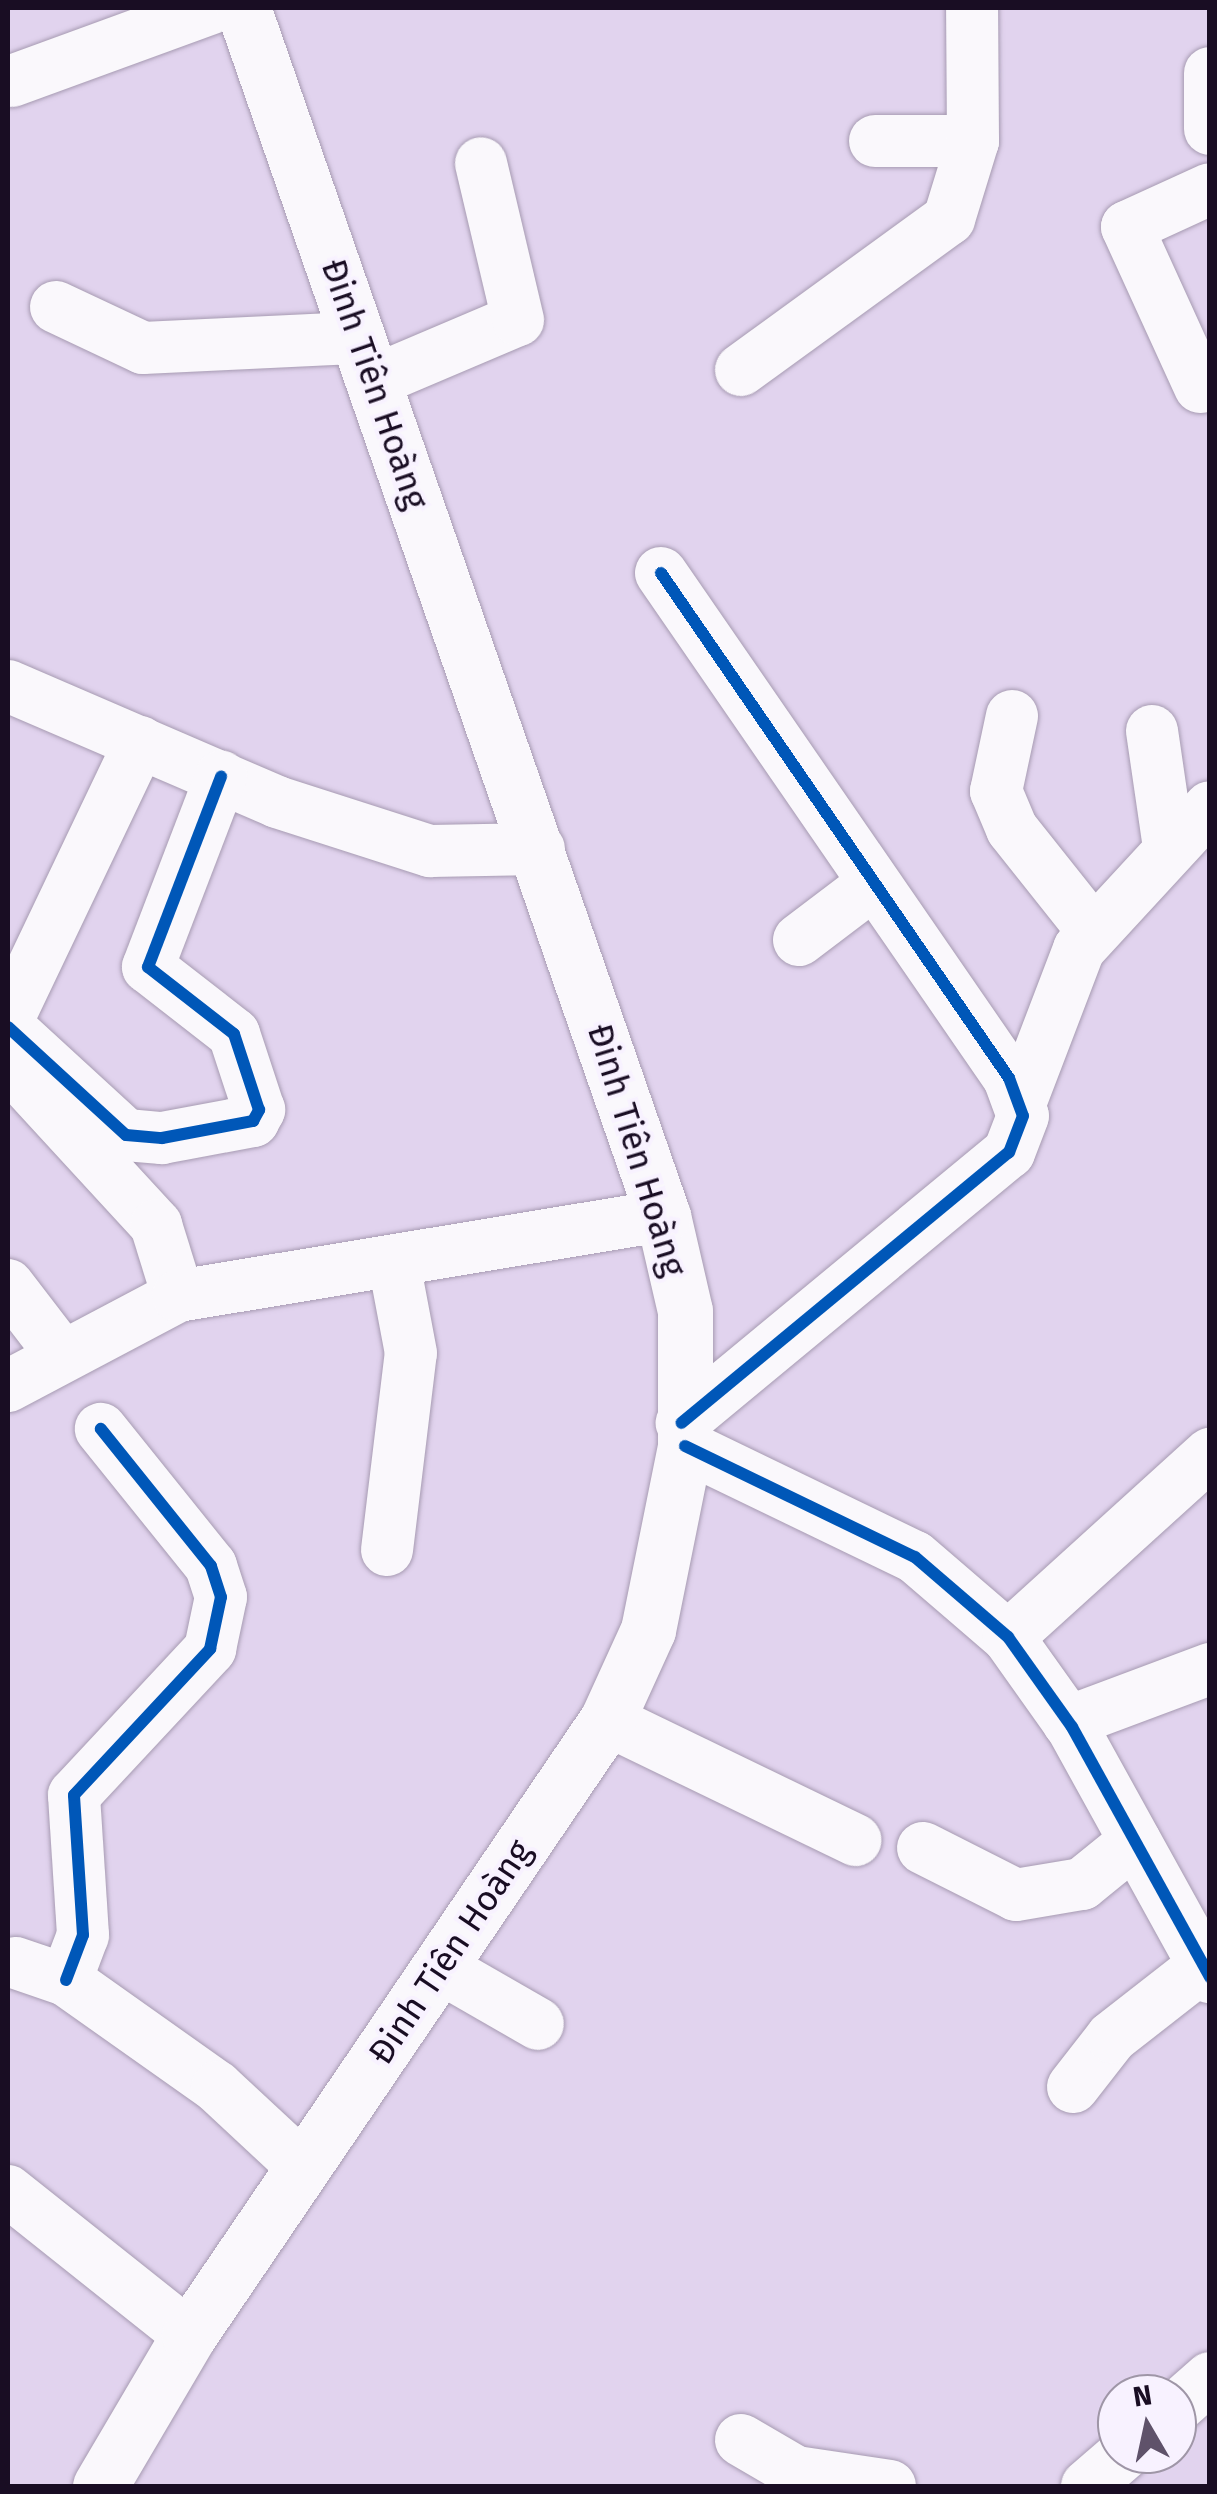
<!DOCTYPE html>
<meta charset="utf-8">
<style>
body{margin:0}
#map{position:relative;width:1217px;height:2494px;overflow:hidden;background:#e1d3ee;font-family:"Fira Sans",sans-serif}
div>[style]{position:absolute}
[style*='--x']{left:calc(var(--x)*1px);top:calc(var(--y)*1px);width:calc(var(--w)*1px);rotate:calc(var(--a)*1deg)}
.roads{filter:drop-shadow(0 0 2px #a79bb2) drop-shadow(0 0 2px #a79bb2)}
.minor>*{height:52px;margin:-26px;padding:0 26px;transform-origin:26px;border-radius:26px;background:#faf8fc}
.major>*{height:55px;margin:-27.5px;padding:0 27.5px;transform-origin:27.5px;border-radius:27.5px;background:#faf8fc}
.cycleway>*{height:12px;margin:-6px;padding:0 6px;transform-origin:6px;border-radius:6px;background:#0057b8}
span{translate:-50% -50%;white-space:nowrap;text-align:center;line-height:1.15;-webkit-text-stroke:8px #f8f2ff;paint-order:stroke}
.street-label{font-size:35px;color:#190d23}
.frame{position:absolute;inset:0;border:10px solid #190d23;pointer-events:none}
.north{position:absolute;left:1097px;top:2374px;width:100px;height:100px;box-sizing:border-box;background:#f8f2ff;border:2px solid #9f96a7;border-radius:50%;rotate:351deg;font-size:28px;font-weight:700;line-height:40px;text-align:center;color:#190d23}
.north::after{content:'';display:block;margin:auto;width:35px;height:45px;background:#5f526a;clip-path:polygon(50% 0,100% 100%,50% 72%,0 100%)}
</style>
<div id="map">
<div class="roads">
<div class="minor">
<div style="--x:1210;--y:73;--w:56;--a:90"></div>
<div style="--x:12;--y:81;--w:212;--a:-20.1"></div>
<div style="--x:875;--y:141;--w:98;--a:0"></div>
<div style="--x:56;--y:307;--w:96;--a:25.2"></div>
<div style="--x:143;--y:348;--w:216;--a:-2.7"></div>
<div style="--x:741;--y:370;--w:257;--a:-36"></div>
<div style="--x:949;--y:219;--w:82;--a:-72.9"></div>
<div style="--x:973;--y:141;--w:133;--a:-90.4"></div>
<div style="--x:374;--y:381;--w:156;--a:-23"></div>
<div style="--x:518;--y:320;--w:161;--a:-103.3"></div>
<div style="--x:1200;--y:387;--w:176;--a:-114.5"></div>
<div style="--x:1127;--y:227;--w:91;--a:-24.6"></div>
<div style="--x:661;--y:573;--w:613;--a:55.43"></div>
<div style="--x:1009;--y:1078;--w:40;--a:69.8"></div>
<div style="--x:1023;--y:1116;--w:39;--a:111"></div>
<div style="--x:1009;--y:1152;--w:425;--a:140.4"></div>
<div style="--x:8;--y:686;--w:293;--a:23.3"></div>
<div style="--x:277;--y:802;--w:161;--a:17.8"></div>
<div style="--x:430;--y:851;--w:109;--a:-1.1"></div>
<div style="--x:1012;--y:716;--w:77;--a:102"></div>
<div style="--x:996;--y:791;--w:41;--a:67.2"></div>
<div style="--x:1012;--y:829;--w:130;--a:51.5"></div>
<div style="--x:1152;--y:731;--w:117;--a:81.7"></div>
<div style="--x:799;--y:940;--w:94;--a:-37.2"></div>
<div style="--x:8;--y:1019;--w:307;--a:-64.5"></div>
<div style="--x:8;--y:1027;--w:160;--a:42.5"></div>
<div style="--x:126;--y:1135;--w:36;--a:5"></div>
<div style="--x:162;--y:1138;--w:93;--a:-10.6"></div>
<div style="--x:253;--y:1121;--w:13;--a:-61"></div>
<div style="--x:259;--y:1110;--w:80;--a:-108.2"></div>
<div style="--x:234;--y:1034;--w:109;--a:-142.1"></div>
<div style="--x:148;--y:967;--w:204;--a:-69"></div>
<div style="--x:8;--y:1064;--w:219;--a:47.4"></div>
<div style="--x:156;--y:1225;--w:74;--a:72.8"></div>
<div style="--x:1021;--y:1101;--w:163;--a:-69.1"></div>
<div style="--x:1079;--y:949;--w:193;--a:-47.3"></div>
<div style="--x:8;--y:1285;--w:87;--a:52.5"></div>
<div style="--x:8;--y:1386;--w:192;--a:-27.9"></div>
<div style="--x:178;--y:1296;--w:492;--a:-9.4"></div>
<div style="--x:685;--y:1446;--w:255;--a:25.8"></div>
<div style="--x:915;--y:1557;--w:123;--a:40.7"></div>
<div style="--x:1008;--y:1637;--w:110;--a:54.6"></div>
<div style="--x:1072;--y:1727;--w:286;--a:61.1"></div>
<div style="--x:387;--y:1550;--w:198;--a:-83.1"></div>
<div style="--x:411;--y:1353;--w:92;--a:-100.7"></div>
<div style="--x:1008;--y:1637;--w:273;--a:-42.2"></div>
<div style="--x:607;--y:1720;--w:276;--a:25.8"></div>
<div style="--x:1068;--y:1722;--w:152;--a:-20.5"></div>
<div style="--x:923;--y:1848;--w:104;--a:26.8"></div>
<div style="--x:1016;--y:1895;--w:67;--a:-9.5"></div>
<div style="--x:1082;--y:1884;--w:68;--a:-39.1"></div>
<div style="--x:16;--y:1963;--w:53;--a:18.8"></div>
<div style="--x:66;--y:1980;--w:185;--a:35.3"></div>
<div style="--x:217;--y:2087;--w:117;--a:42.9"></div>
<div style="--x:439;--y:1967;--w:114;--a:29.9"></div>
<div style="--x:66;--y:1980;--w:48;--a:-69.3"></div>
<div style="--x:83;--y:1935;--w:140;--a:-93.7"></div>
<div style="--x:74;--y:1795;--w:200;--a:-47"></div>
<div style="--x:210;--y:1649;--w:53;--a:-78.1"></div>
<div style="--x:221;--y:1597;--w:33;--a:-108"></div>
<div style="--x:211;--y:1566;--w:176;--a:-128.8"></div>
<div style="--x:1073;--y:2087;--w:63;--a:-52"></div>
<div style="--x:1112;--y:2037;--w:115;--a:-38"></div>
<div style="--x:8;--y:2191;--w:231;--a:38.5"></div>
<div style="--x:1177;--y:2407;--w:44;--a:-41.3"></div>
<div style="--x:741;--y:2440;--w:64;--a:30.2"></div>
<div style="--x:796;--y:2472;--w:95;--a:8.5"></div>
<div style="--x:1087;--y:2486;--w:49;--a:-40.9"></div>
</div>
<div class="major">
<div style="--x:100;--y:2486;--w:175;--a:-59.5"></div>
<div style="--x:189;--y:2335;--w:744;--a:-55.8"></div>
<div style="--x:607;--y:1720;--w:99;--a:-65.5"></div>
<div style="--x:648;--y:1630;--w:188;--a:-78.6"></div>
<div style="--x:685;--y:1446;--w:135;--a:-90"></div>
<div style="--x:685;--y:1311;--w:98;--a:-103"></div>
<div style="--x:663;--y:1216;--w:1279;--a:-109.17"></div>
</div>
</div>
<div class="cycleway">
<div style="--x:661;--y:573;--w:613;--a:55.43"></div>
<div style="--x:1009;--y:1078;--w:40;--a:69.8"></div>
<div style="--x:1023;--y:1116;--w:39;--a:111"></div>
<div style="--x:1009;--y:1152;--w:425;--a:140.4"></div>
<div style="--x:8;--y:1027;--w:160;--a:42.5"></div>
<div style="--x:126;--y:1135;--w:36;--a:5"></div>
<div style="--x:162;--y:1138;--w:93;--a:-10.6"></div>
<div style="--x:253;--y:1121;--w:13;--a:-61"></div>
<div style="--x:259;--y:1110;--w:80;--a:-108.2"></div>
<div style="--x:234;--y:1034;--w:109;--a:-142.1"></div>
<div style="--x:148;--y:967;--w:204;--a:-69"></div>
<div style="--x:685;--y:1446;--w:255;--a:25.8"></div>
<div style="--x:915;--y:1557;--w:123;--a:40.7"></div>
<div style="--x:1008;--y:1637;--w:110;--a:54.6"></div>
<div style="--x:1072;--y:1727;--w:286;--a:61.1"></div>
<div style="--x:66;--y:1980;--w:48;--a:-69.3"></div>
<div style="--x:83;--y:1935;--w:140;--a:-93.7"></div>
<div style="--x:74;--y:1795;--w:200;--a:-47"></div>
<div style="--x:210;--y:1649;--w:53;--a:-78.1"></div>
<div style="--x:221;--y:1597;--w:33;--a:-108"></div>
<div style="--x:211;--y:1566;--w:176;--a:-128.8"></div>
</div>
<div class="street-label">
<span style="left:375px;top:384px;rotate:71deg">Đinh Tiên Hoàng</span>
<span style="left:637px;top:1150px;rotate:73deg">Đinh Tiên Hoàng</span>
<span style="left:450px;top:1952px;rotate:-56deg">Đinh Tiên Hoàng</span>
</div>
<div class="frame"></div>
<div class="north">N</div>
</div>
